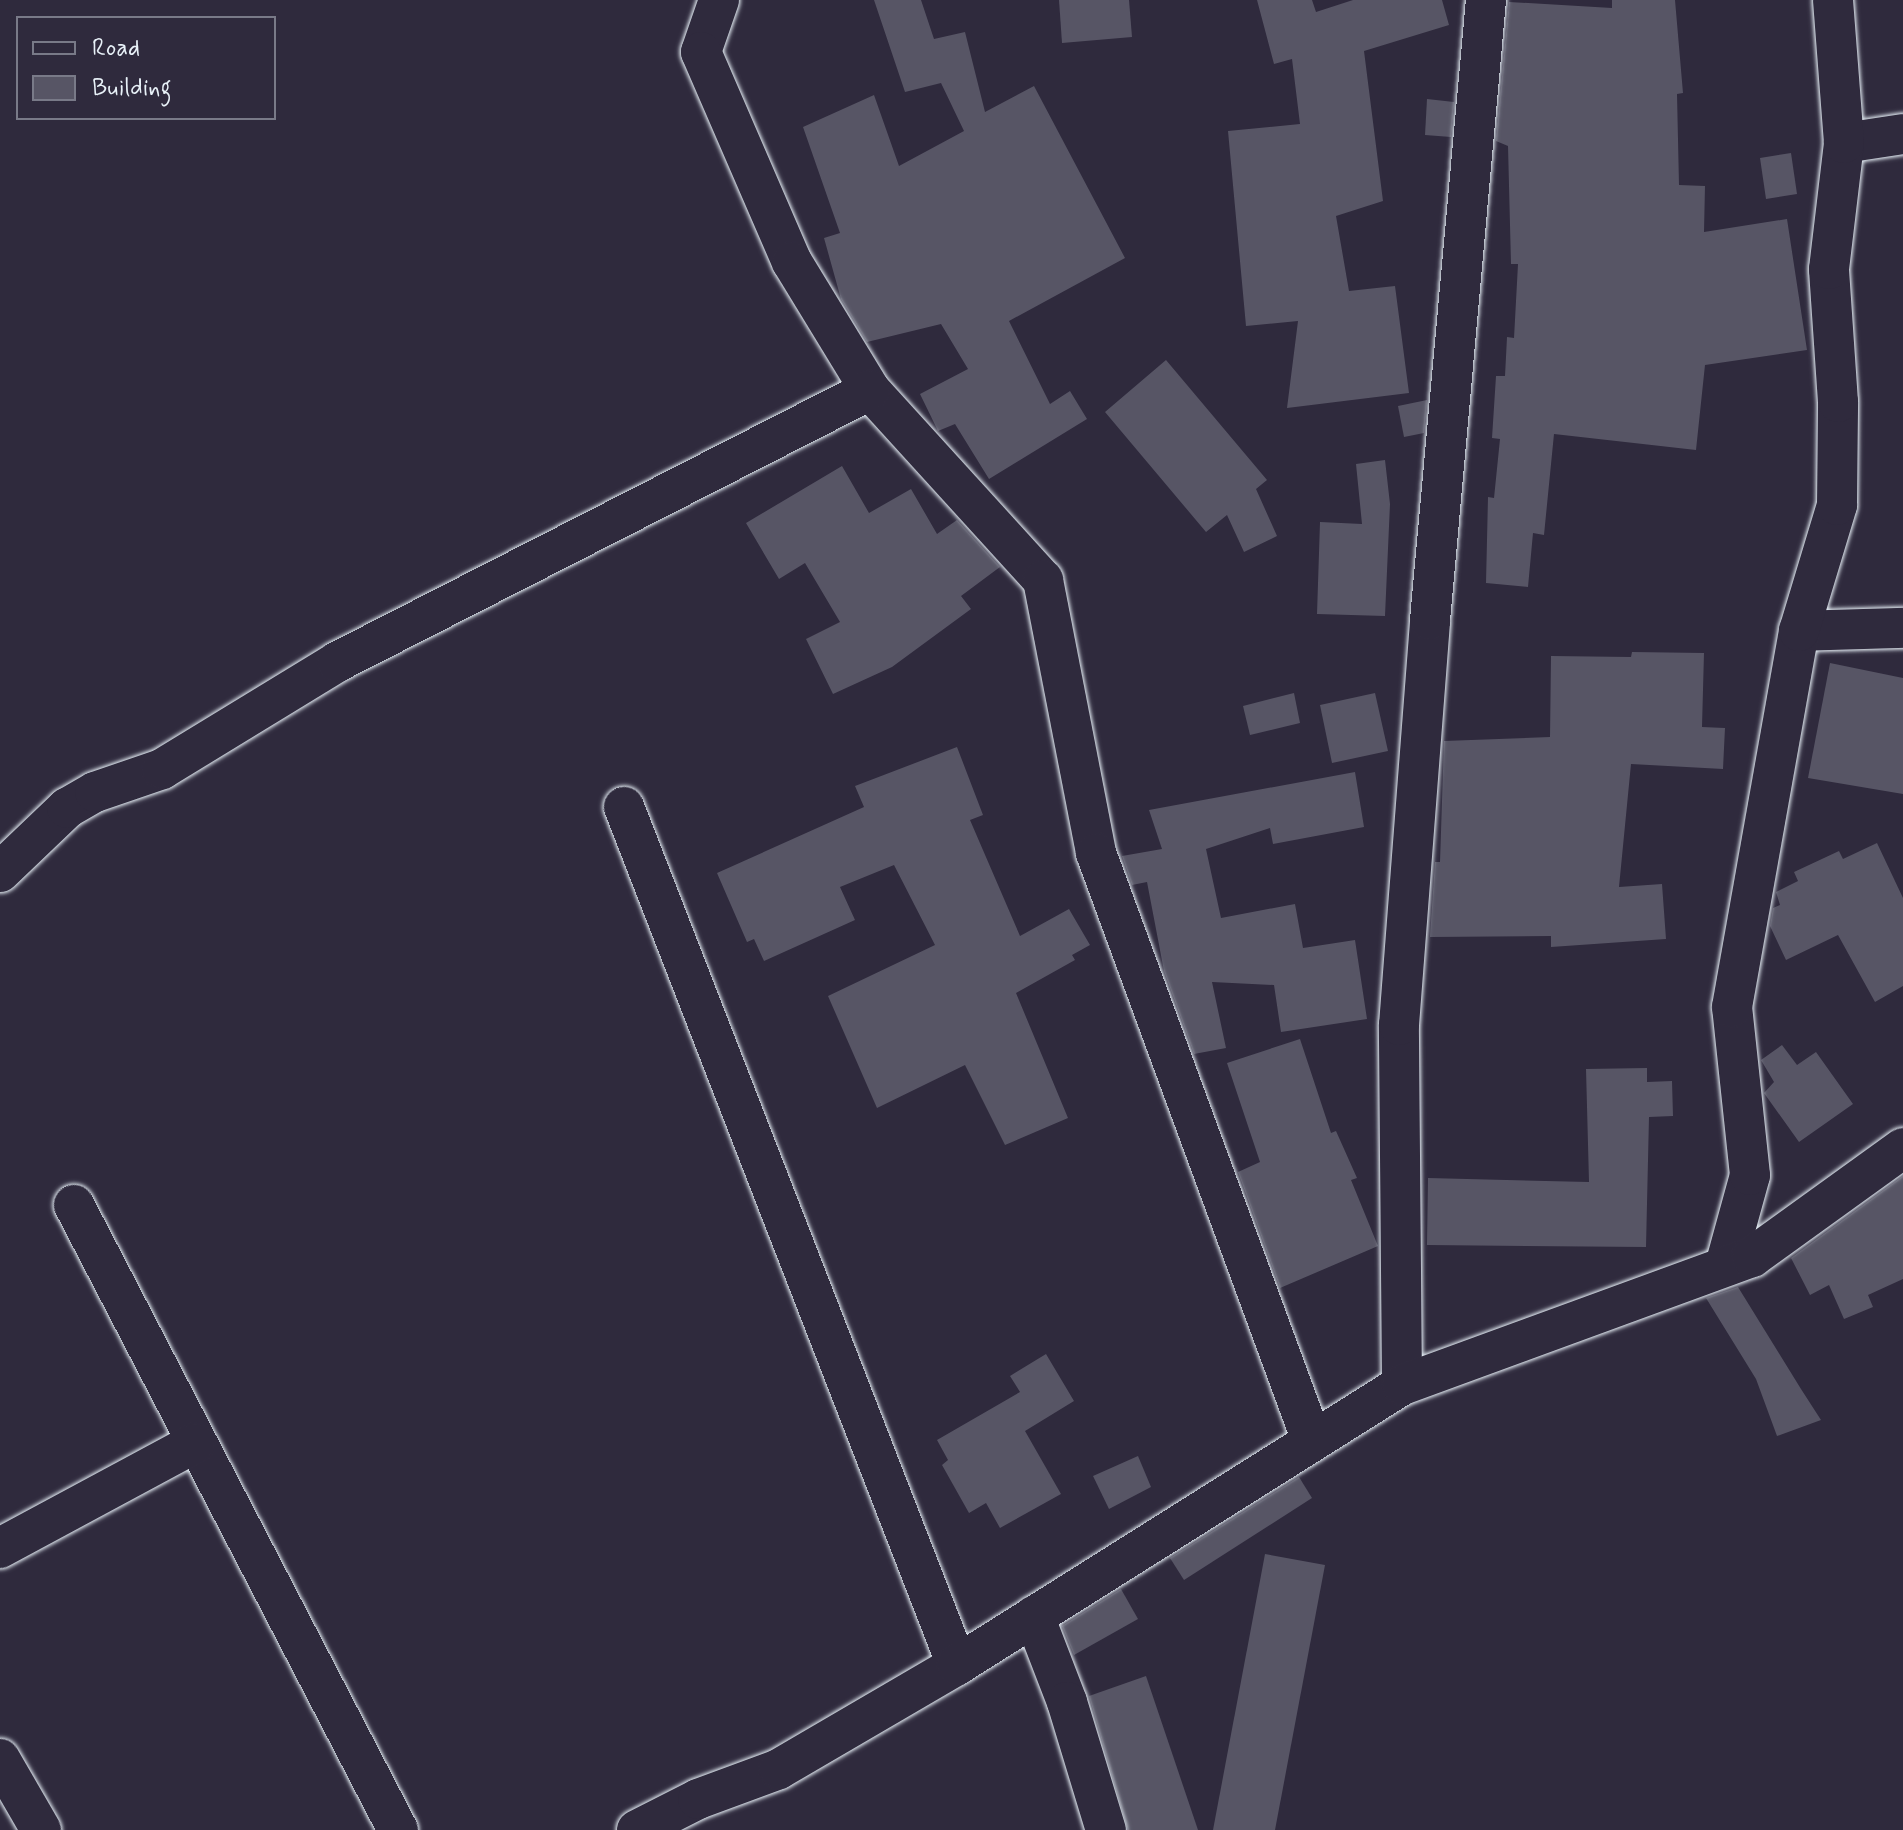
<!DOCTYPE html>
<style>
body{margin:0}
#map{position:relative;width:1903px;height:1830px;overflow:hidden;background:#2f2a3d;font-family:Mynerve,sans-serif}
div>[style]{position:absolute}
[style*='--x']{left:calc(var(--x)*1px);top:calc(var(--y)*1px);width:calc(var(--w)*1px);rotate:calc(var(--a)*1deg)}
.building>*{inset:0;background:#575565}
.roads{filter:drop-shadow(0 0 2px #e8f1f8) drop-shadow(0 0 2px #e8f1f8)}
.street>*{height:40px;margin:-20px;padding:0 20px;transform-origin:20px;border-radius:20px;background:#2f2a3d}
span{translate:-50% -50%;white-space:nowrap;text-align:center;line-height:1.15;-webkit-text-stroke:8px #2f2a3d;paint-order:stroke}
.legend{position:absolute;left:16px;top:16px;width:260px;height:104px;box-sizing:border-box;background:#2f2a3d;border:2px solid #797a88;margin:0;padding:10px 14px;list-style:none;font-size:24px;color:#e8f1f8}
.legend li{display:flex;align-items:center;gap:16px;height:40px}
.legend b{width:40px;border:2px solid #797a88}
</style>
<div id="map">
<div class="building">
<div style="clip-path:polygon(874px 0,921px 0,934px 39px,965px 32px,985px 112px,1034px 86px,1125px 258px,1009px 321px,1050px 404px,1070px 391px,1087px 419px,989px 479px,955px 424px,938px 431px,920px 394px,968px 369px,941px 324px,867px 342px,841px 299px,824px 238px,840px 233px,803px 127px,874px 95px,899px 166px,964px 131px,941px 83px,905px 92px)"></div>
<div style="clip-path:polygon(1059px 0,1129px 0,1132px 37px,1062px 43px)"></div>
<div style="clip-path:polygon(1257px 0,1312px 0,1316px 12px,1353px 0,1442px 0,1449px 25px,1364px 51px,1383px 201px,1336px 216px,1349px 291px,1395px 286px,1409px 393px,1287px 408px,1298px 321px,1246px 326px,1228px 131px,1300px 124px,1292px 59px,1274px 64px)"></div>
<div style="clip-path:polygon(1612px 0,1675px 0,1683px 93px,1677px 94px,1679px 185px,1705px 186px,1704px 232px,1787px 219px,1807px 350px,1705px 365px,1696px 450px,1554px 434px,1544px 535px,1533px 533px,1528px 587px,1486px 583px,1488px 497px,1494px 498px,1500px 439px,1492px 438px,1496px 376px,1505px 376px,1507px 337px,1514px 338px,1518px 264px,1511px 264px,1508px 146px,1496px 141px,1509px 2px,1612px 8px)"></div>
<div style="clip-path:polygon(1427px 99px,1454px 102px,1451px 137px,1425px 135px)"></div>
<div style="clip-path:polygon(1791px 153px,1797px 194px,1766px 199px,1760px 158px)"></div>
<div style="clip-path:polygon(1166px 360px,1267px 480px,1256px 489px,1277px 536px,1244px 552px,1227px 515px,1206px 532px,1105px 412px)"></div>
<div style="clip-path:polygon(1427px 400px,1424px 433px,1404px 437px,1398px 406px)"></div>
<div style="clip-path:polygon(1385px 460px,1390px 504px,1385px 616px,1317px 614px,1320px 522px,1362px 524px,1356px 464px)"></div>
<div style="clip-path:polygon(842px 466px,869px 513px,911px 489px,937px 534px,957px 520px,1000px 567px,961px 596px,971px 609px,892px 667px,833px 694px,806px 639px,840px 622px,805px 563px,779px 579px,746px 523px)"></div>
<div style="clip-path:polygon(1632px 652px,1704px 653px,1702px 727px,1725px 728px,1723px 769px,1631px 764px,1619px 887px,1662px 884px,1666px 939px,1551px 947px,1551px 936px,1430px 937px,1435px 862px,1440px 862px,1444px 741px,1550px 737px,1551px 656px,1631px 657px)"></div>
<div style="clip-path:polygon(1830px 663px,1903px 678px,1903px 794px,1808px 778px)"></div>
<div style="clip-path:polygon(1294px 693px,1300px 723px,1250px 735px,1243px 706px)"></div>
<div style="clip-path:polygon(1375px 693px,1388px 751px,1332px 763px,1320px 705px)"></div>
<div style="clip-path:polygon(957px 747px,983px 815px,970px 820px,1020px 936px,1069px 909px,1090px 945px,1072px 955px,1075px 960px,1016px 993px,1068px 1118px,1005px 1145px,965px 1065px,877px 1108px,828px 996px,935px 945px,894px 865px,840px 887px,855px 920px,764px 961px,754px 939px,747px 942px,717px 873px,864px 807px,855px 786px)"></div>
<div style="clip-path:polygon(1355px 772px,1364px 827px,1273px 844px,1270px 828px,1206px 849px,1221px 918px,1295px 904px,1303px 948px,1355px 940px,1367px 1019px,1281px 1032px,1274px 985px,1212px 982px,1226px 1048px,1194px 1054px,1164px 971px,1147px 882px,1132px 885px,1122px 856px,1162px 849px,1149px 810px)"></div>
<div style="clip-path:polygon(1877px 843px,1903px 898px,1903px 986px,1875px 1002px,1838px 935px,1786px 960px,1770px 926px,1773px 908px,1780px 905px,1776px 892px,1798px 881px,1794px 872px,1839px 851px,1843px 859px)"></div>
<div style="clip-path:polygon(1300px 1039px,1331px 1133px,1336px 1131px,1357px 1178px,1351px 1180px,1378px 1246px,1280px 1288px,1238px 1172px,1260px 1162px,1227px 1063px)"></div>
<div style="clip-path:polygon(1782px 1045px,1797px 1065px,1816px 1052px,1853px 1104px,1799px 1142px,1764px 1093px,1774px 1082px,1761px 1060px)"></div>
<div style="clip-path:polygon(1647px 1068px,1647px 1082px,1672px 1081px,1673px 1116px,1649px 1117px,1646px 1247px,1427px 1245px,1428px 1178px,1589px 1182px,1586px 1069px)"></div>
<div style="clip-path:polygon(1903px 1176px,1903px 1279px,1868px 1295px,1873px 1307px,1844px 1319px,1829px 1285px,1810px 1295px,1791px 1258px)"></div>
<div style="clip-path:polygon(1738px 1287px,1801px 1389px,1821px 1420px,1777px 1436px,1756px 1379px,1706px 1298px)"></div>
<div style="clip-path:polygon(1046px 1354px,1074px 1401px,1025px 1431px,1061px 1494px,1000px 1528px,986px 1503px,969px 1513px,942px 1465px,948px 1460px,937px 1440px,1020px 1392px,1010px 1376px)"></div>
<div style="clip-path:polygon(1138px 1456px,1151px 1487px,1109px 1509px,1093px 1476px)"></div>
<div style="clip-path:polygon(1299px 1477px,1312px 1498px,1184px 1580px,1170px 1558px)"></div>
<div style="clip-path:polygon(1265px 1554px,1325px 1565px,1275px 1830px,1213px 1830px)"></div>
<div style="clip-path:polygon(1121px 1589px,1138px 1619px,1074px 1655px,1062px 1626px)"></div>
<div style="clip-path:polygon(1146px 1676px,1198px 1830px,1128px 1830px,1089px 1696px)"></div>
</div>
<div class="roads">
<div class="street">
<div style="--x:719;--y:0;--w:55;--a:109.1"></div>
<div style="--x:701;--y:52;--w:229;--a:66.6"></div>
<div style="--x:792;--y:262;--w:150;--a:58.6"></div>
<div style="--x:870;--y:390;--w:257;--a:47.7"></div>
<div style="--x:1043;--y:580;--w:278;--a:79"></div>
<div style="--x:1096;--y:853;--w:626;--a:69.83"></div>
<div style="--x:1844;--y:143;--w:60;--a:-8.7"></div>
<div style="--x:1799;--y:631;--w:104;--a:-1.7"></div>
<div style="--x:624;--y:807;--w:920;--a:68.79"></div>
<div style="--x:0;--y:872;--w:93;--a:-43.7"></div>
<div style="--x:67;--y:808;--w:32;--a:-30"></div>
<div style="--x:95;--y:792;--w:71;--a:-18.9"></div>
<div style="--x:162;--y:769;--w:205;--a:-31.4"></div>
<div style="--x:337;--y:662;--w:598;--a:-27.04"></div>
<div style="--x:74;--y:1205;--w:704;--a:62.6"></div>
<div style="--x:1725;--y:1266;--w:94;--a:-74.6"></div>
<div style="--x:1750;--y:1175;--w:169;--a:-96.1"></div>
<div style="--x:1732;--y:1007;--w:382;--a:-79.9"></div>
<div style="--x:1799;--y:631;--w:132;--a:-73.2"></div>
<div style="--x:1837;--y:505;--w:103;--a:-89.4"></div>
<div style="--x:1838;--y:402;--w:133;--a:-93.9"></div>
<div style="--x:1829;--y:269;--w:127;--a:-83.2"></div>
<div style="--x:1844;--y:143;--w:143;--a:-94.4"></div>
<div style="--x:1402;--y:1385;--w:360;--a:-90.5"></div>
<div style="--x:1399;--y:1025;--w:406;--a:-85.6"></div>
<div style="--x:1430;--y:620;--w:623;--a:-84.84"></div>
<div style="--x:0;--y:1548;--w:221;--a:-28.3"></div>
<div style="--x:1034;--y:1616;--w:92;--a:69"></div>
<div style="--x:1067;--y:1702;--w:134;--a:73.1"></div>
<div style="--x:0;--y:1759;--w:82;--a:60"></div>
<div style="--x:637;--y:1830;--w:68;--a:-26.9"></div>
<div style="--x:698;--y:1799;--w:86;--a:-20.3"></div>
<div style="--x:779;--y:1769;--w:206;--a:-30.3"></div>
<div style="--x:957;--y:1665;--w:526;--a:-32.18"></div>
<div style="--x:1402;--y:1385;--w:373;--a:-20.1"></div>
<div style="--x:1752;--y:1257;--w:186;--a:-35.8"></div>
</div>
</div>
<ul class="legend">
<li><b style="height:10px;background:#2f2a3d"></b>Road</li>
<li><b style="height:22px;background:#575565"></b>Building</li>
</ul>
</div>
